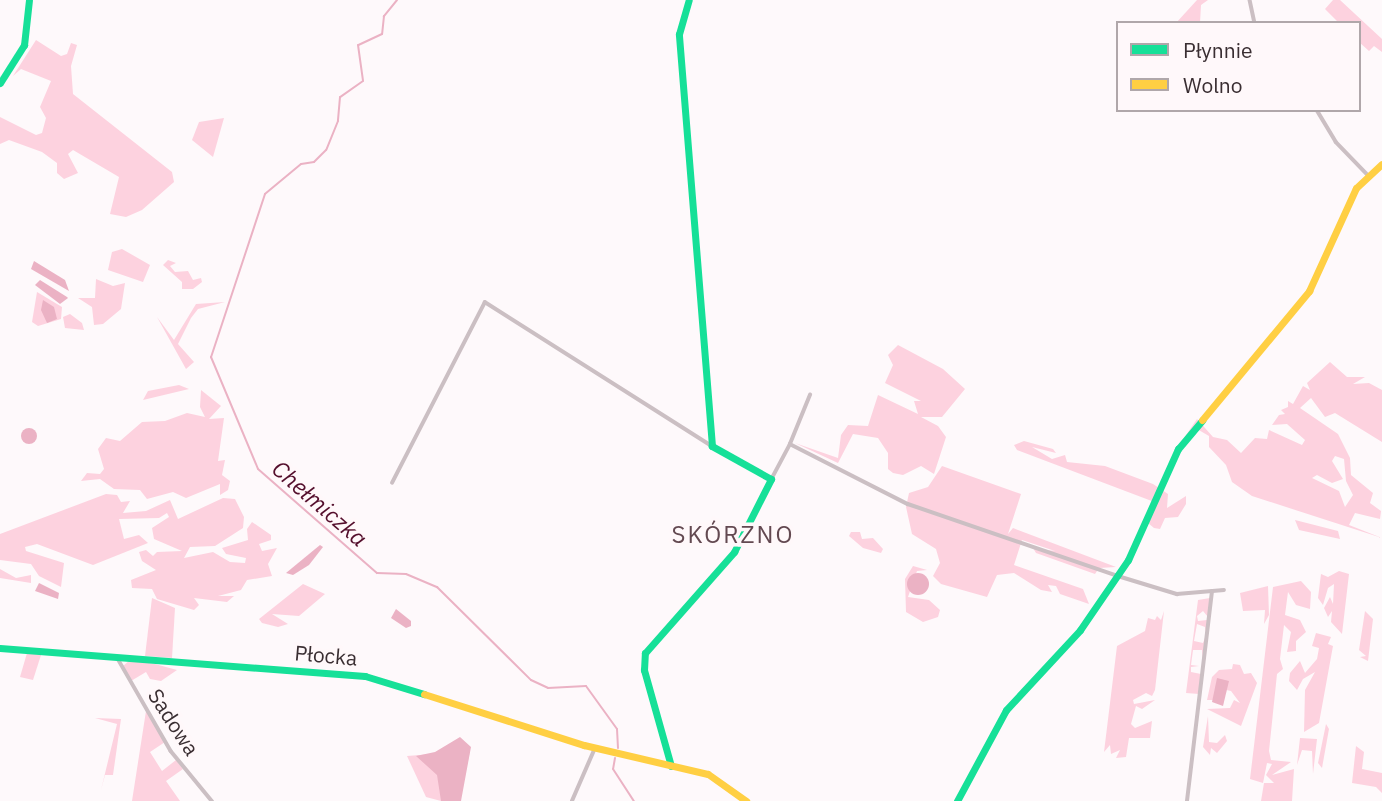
<!DOCTYPE html>
<meta charset="utf-8">
<style>
body{margin:0}
#map{position:relative;width:1382px;height:801px;overflow:hidden;background:#fef9fb;font-family:"IBM Plex Sans",sans-serif}
div>[style]{position:absolute}
[style*='--x']{left:calc(var(--x)*1px);top:calc(var(--y)*1px);width:calc(var(--w)*1px);rotate:calc(var(--a)*1deg)}
.green>*{inset:0;background:#fdd2df}
.water>*{inset:0;background:#ebb2c4}
.round{border-radius:50%}
.stream>*{height:2px;margin:-1px;padding:0 1px;transform-origin:1px;border-radius:1px;background:#ebb2c4}
.street>*{height:3.5px;margin:-1.75px;padding:0 1.75px;transform-origin:1.75px;border-radius:1.75px;background:#cbbfc3}
.fast>*{height:7px;margin:-3.5px;padding:0 3.5px;transform-origin:3.5px;border-radius:3.5px;background:#16e098}
.slow>*{height:7px;margin:-3.5px;padding:0 3.5px;transform-origin:3.5px;border-radius:3.5px;background:#ffcf43}
span{translate:-50% -50%;white-space:nowrap;text-align:center;line-height:1.15;-webkit-text-stroke:7px #fff8fa;paint-order:stroke}
.street-label{font-size:21px;color:#3a2e32}
.water-label{font-size:23px;color:#540e2c;font-style:italic}
.quarter-label{font-size:24px;color:#634951;letter-spacing:2px}
.legend{position:absolute;left:1116px;top:21px;width:245px;height:91px;box-sizing:border-box;background:#fff8fa;border:2px solid #b0a7aa;margin:0;padding:9px 12px;list-style:none;font-size:21px;color:#3a2e32}
.legend li{display:flex;align-items:center;gap:14px;height:35px}
.legend b{width:35px;border:2px solid #b0a7aa}
</style>
<div id="map">
<div class="green">
<div style="clip-path:polygon(1197px 0,1208px 0,1201px 5px,1200px 23px,1176px 23px)"></div>
<div style="clip-path:polygon(1333px 0,1340px 0,1382px 39px,1382px 52px,1374px 46px,1369px 51px,1359px 42px,1359px 23px,1339px 23px,1325px 9px)"></div>
<div style="clip-path:polygon(36px 40px,61px 56px,67px 54px,71px 43px,77px 45px,71px 66px,73px 94px,172px 172px,174px 182px,142px 210px,126px 217px,110px 214px,119px 177px,73px 150px,68px 154px,78px 173px,64px 179px,57px 173px,57px 163px,42px 152px,9px 140px,0 144px,0 117px,36px 135px,42px 133px,46px 118px,40px 107px,51px 81px,21px 69px,13px 76px)"></div>
<div style="clip-path:polygon(224px 118px,213px 157px,192px 140px,199px 122px)"></div>
<div style="clip-path:polygon(122px 249px,150px 265px,143px 282px,108px 270px,112px 252px)"></div>
<div style="clip-path:polygon(168px 260px,176px 263px,170px 266px,175px 272px,188px 271px,193px 280px,201px 278px,202px 282px,193px 289px,182px 289px,182px 282px,163px 265px)"></div>
<div style="clip-path:polygon(96px 279px,113px 286px,125px 283px,121px 309px,103px 324px,94px 325px,92px 307px,78px 298px,95px 298px)"></div>
<div style="clip-path:polygon(37px 292px,62px 307px,61px 319px,38px 326px,32px 322px)"></div>
<div style="clip-path:polygon(225px 302px,198px 309px,191px 318px,178px 344px,194px 362px,186px 369px,157px 317px,174px 340px,196px 304px)"></div>
<div style="clip-path:polygon(70px 314px,82px 323px,84px 330px,65px 328px,63px 317px)"></div>
<div style="clip-path:polygon(898px 345px,943px 369px,965px 389px,942px 417px,921px 417px,938px 426px,946px 437px,934px 474px,921px 466px,903px 475px,893px 473px,888px 469px,888px 453px,878px 438px,853px 434px,838px 463px,795px 443px,838px 458px,841px 435px,848px 425px,868px 426px,878px 395px,918px 414px,914px 401px,921px 401px,885px 383px,893px 365px,888px 355px)"></div>
<div style="clip-path:polygon(evenodd,1330px 362px,1347px 377px,1365px 377px,1353px 384px,1369px 383px,1382px 390px,1382px 442px,1335px 413px,1325px 417px,1311px 398px,1300px 408px,1338px 434px,1350px 458px,1351px 475px,1373px 493px,1370px 503px,1381px 511px,1380px 519px,1355px 513px,1349px 525px,1382px 538px,1252px 496px,1232px 482px,1226px 465px,1209px 447px,1209px 436px,1197px 429px,1184px 438px,1197px 419px,1213px 437px,1227px 440px,1241px 453px,1255px 438px,1267px 439px,1269px 430px,1302px 445px,1305px 440px,1287px 424px,1272px 425px,1279px 415px,1285px 414px,1281px 410px,1288px 407px,1288px 401px,1293px 404px,1303px 386px,1310px 390px,1307px 383px,1330px 362px,1335px 456px,1344px 459px,1346px 481px,1353px 495px,1345px 507px,1339px 491px,1312px 478px,1317px 475px,1332px 483px,1343px 479px,1332px 461px,1335px 456px)"></div>
<div style="clip-path:polygon(179px 385px,189px 389px,143px 400px,148px 391px)"></div>
<div style="clip-path:polygon(201px 390px,221px 406px,209px 419px,224px 418px,218px 461px,225px 460px,222px 475px,230px 481px,228px 490px,220px 495px,220px 484px,186px 498px,173px 492px,147px 499px,140px 490px,114px 489px,100px 479px,81px 481px,87px 473px,100px 474px,104px 469px,98px 449px,106px 438px,120px 441px,142px 422px,165px 421px,187px 413px,205px 417px,200px 407px)"></div>
<div style="clip-path:polygon(1024px 441px,1053px 449px,1056px 453px,1032px 447px,1052px 459px,1065px 455px,1067px 462px,1105px 466px,1153px 484px,1168px 494px,1167px 508px,1186px 496px,1186px 504px,1178px 517px,1165px 518px,1160px 529px,1154px 528px,1148px 523px,1157px 503px,1017px 450px,1014px 445px)"></div>
<div style="clip-path:polygon(942px 466px,1021px 494px,1008px 534px,1013px 528px,1116px 567px,1099px 568px,1095px 574px,1036px 553px,1033px 548px,1055px 551px,1022px 540px,1014px 565px,1083px 589px,1089px 604px,1060px 594px,1056px 586px,1048px 585px,1052px 592px,1041px 590px,1014px 573px,997px 575px,987px 597px,941px 584px,933px 576px,940px 563px,936px 549px,912px 534px,906px 507px,909px 493px,928px 487px)"></div>
<div style="clip-path:polygon(106px 494px,117px 495px,121px 502px,130px 501px,123px 513px,146px 511px,170px 500px,178px 519px,223px 498px,235px 499px,244px 517px,243px 528px,215px 546px,190px 547px,184px 558px,213px 552px,230px 562px,245px 563px,246px 558px,226px 554px,222px 548px,248px 540px,247px 529px,252px 522px,271px 535px,271px 540px,259px 544px,262px 551px,277px 548px,268px 564px,272px 576px,247px 580px,241px 590px,218px 596px,234px 596px,227px 602px,194px 598px,199px 605px,194px 610px,157px 599px,152px 589px,132px 588px,131px 580px,156px 570px,142px 561px,139px 552px,146px 550px,153px 556px,157px 552px,182px 551px,154px 539px,152px 528px,169px 517px,167px 513px,159px 518px,119px 519px,124px 539px,139px 535px,148px 543px,93px 565px,37px 544px,25px 547px,26px 551px,64px 563px,61px 587px,39px 576px,31px 564px,0 560px,0 534px)"></div>
<div style="clip-path:polygon(1295px 520px,1338px 531px,1340px 539px,1299px 530px)"></div>
<div style="clip-path:polygon(851px 532px,860px 532px,862px 539px,873px 538px,883px 549px,881px 553px,863px 548px,849px 536px)"></div>
<div style="clip-path:polygon(913px 566px,927px 570px,917px 571px,908px 597px,929px 600px,940px 610px,938px 617px,923px 622px,906px 612px,905px 579px)"></div>
<div style="clip-path:polygon(0 569px,16px 578px,31px 575px,31px 583px,0 578px)"></div>
<div style="clip-path:polygon(1339px 571px,1349px 574px,1342px 634px,1331px 622px,1332px 611px,1328px 617px,1324px 608px,1330px 597px,1333px 604px,1334px 584px,1328px 588px,1323px 605px,1318px 598px,1321px 574px,1328px 577px)"></div>
<div style="clip-path:polygon(1301px 581px,1311px 592px,1310px 609px,1296px 605px,1288px 592px,1285px 615px,1300px 620px,1306px 632px,1296px 641px,1296px 651px,1287px 652px,1291px 632px,1284px 625px,1280px 659px,1283px 669px,1277px 674px,1269px 751px,1271px 760px,1291px 762px,1272px 775px,1294px 769px,1292px 801px,1261px 801px,1264px 783px,1274px 783px,1266px 775px,1272px 764px,1267px 763px,1263px 783px,1250px 779px,1273px 587px)"></div>
<div style="clip-path:polygon(303px 584px,325px 594px,299px 616px,272px 614px,288px 624px,278px 627px,262px 623px,259px 619px)"></div>
<div style="clip-path:polygon(1268px 586px,1269px 615px,1264px 624px,1265px 610px,1243px 611px,1240px 593px)"></div>
<div style="clip-path:polygon(152px 598px,175px 608px,172px 658px,145px 656px)"></div>
<div style="clip-path:polygon(1210px 598px,1208px 617px,1203px 611px,1197px 616px,1198px 621px,1207px 620px,1206px 634px,1205px 627px,1197px 624px,1194px 641px,1203px 643px,1206px 635px,1203px 662px,1202px 650px,1193px 650px,1191px 665px,1199px 666px,1191px 667px,1191px 672px,1201px 674px,1199px 694px,1186px 693px,1198px 600px)"></div>
<div style="clip-path:polygon(1164px 611px,1155px 690px,1152px 696px,1146px 693px,1133px 700px,1134px 704px,1155px 700px,1142px 709px,1136px 706px,1131px 724px,1135px 728px,1152px 721px,1150px 738px,1129px 738px,1126px 757px,1116px 758px,1120px 750px,1111px 754px,1110px 745px,1104px 752px,1117px 646px,1145px 631px,1148px 618px,1155px 620px,1157px 616px,1161px 620px)"></div>
<div style="clip-path:polygon(1365px 611px,1373px 619px,1368px 661px,1360px 657px,1366px 656px,1359px 650px)"></div>
<div style="clip-path:polygon(1316px 633px,1331px 637px,1328px 644px,1333px 646px,1319px 723px,1304px 732px,1305px 690px,1315px 672px,1303px 679px,1297px 690px,1289px 681px,1290px 673px,1300px 661px,1305px 673px,1317px 659px,1319px 648px,1312px 646px)"></div>
<div style="clip-path:polygon(27px 653px,41px 655px,33px 680px,20px 677px)"></div>
<div style="clip-path:polygon(130px 660px,155px 664px,177px 670px,161px 681px,150px 679px,146px 672px,131px 681px,123px 666px)"></div>
<div style="clip-path:polygon(1233px 664px,1240px 665px,1244px 674px,1251px 673px,1257px 683px,1241px 726px,1207px 709px,1230px 708px,1234px 700px,1240px 703px,1231px 691px,1217px 688px,1215px 700px,1207px 700px,1212px 677px,1219px 670px,1232px 669px)"></div>
<div style="clip-path:polygon(146px 711px,165px 742px,150px 752px,162px 771px,176px 760px,183px 769px,166px 781px,180px 801px,132px 801px)"></div>
<div style="clip-path:polygon(1208px 716px,1209px 742px,1217px 743px,1225px 735px,1227px 741px,1217px 753px,1211px 748px,1210px 755px,1203px 747px)"></div>
<div style="clip-path:polygon(95px 718px,121px 719px,113px 775px,105px 775px,101px 790px,117px 724px)"></div>
<div style="clip-path:polygon(1326px 724px,1329px 729px,1322px 768px,1318px 763px)"></div>
<div style="clip-path:polygon(1300px 738px,1317px 739px,1313px 774px,1312px 751px,1302px 750px,1297px 765px)"></div>
<div style="clip-path:polygon(1356px 746px,1364px 752px,1362px 769px,1382px 773px,1382px 793px,1376px 787px,1352px 783px)"></div>
<div style="clip-path:polygon(470px 751px,461px 794px,441px 801px,426px 797px,407px 756px)"></div>
</div>
<div class="water">
<div style="clip-path:polygon(34px 261px,65px 280px,69px 291px,31px 269px)"></div>
<div style="clip-path:polygon(40px 280px,67px 297px,68px 298px,60px 304px,35px 285px)"></div>
<div style="clip-path:polygon(43px 300px,54px 307px,57px 319px,47px 323px,41px 310px)"></div>
<div class="round" style="left:21px;top:428px;width:16px;height:16px"></div>
<div style="clip-path:polygon(320px 545px,323px 547px,309px 565px,293px 575px,286px 573px)"></div>
<div class="round" style="left:907px;top:573px;width:22px;height:22px"></div>
<div style="clip-path:polygon(39px 583px,59px 593px,58px 599px,35px 591px)"></div>
<div style="clip-path:polygon(396px 609px,411px 621px,411px 626px,406px 628px,391px 618px)"></div>
<div style="clip-path:polygon(1217px 678px,1229px 681px,1223px 706px,1212px 702px)"></div>
<div style="clip-path:polygon(460px 737px,471px 747px,461px 801px,441px 801px,437px 775px,416px 756px,435px 752px)"></div>
</div>
<div class="stream">
<div style="--x:397;--y:0;--w:21;--a:129"></div>
<div style="--x:384;--y:16;--w:18;--a:96"></div>
<div style="--x:382;--y:34;--w:26;--a:155"></div>
<div style="--x:358;--y:45;--w:36;--a:82"></div>
<div style="--x:363;--y:81;--w:28;--a:145"></div>
<div style="--x:340;--y:97;--w:24;--a:95"></div>
<div style="--x:338;--y:121;--w:31;--a:112"></div>
<div style="--x:326;--y:150;--w:17;--a:135"></div>
<div style="--x:314;--y:162;--w:13;--a:171"></div>
<div style="--x:301;--y:164;--w:47;--a:140.2"></div>
<div style="--x:265;--y:194;--w:172;--a:108.3"></div>
<div style="--x:211;--y:357;--w:121;--a:67.2"></div>
<div style="--x:258;--y:469;--w:158;--a:41.2"></div>
<div style="--x:377;--y:573;--w:29;--a:2"></div>
<div style="--x:406;--y:574;--w:34;--a:23"></div>
<div style="--x:437;--y:587;--w:132;--a:44.7"></div>
<div style="--x:531;--y:680;--w:19;--a:25"></div>
<div style="--x:548;--y:688;--w:38;--a:-3"></div>
<div style="--x:586;--y:686;--w:53;--a:54.2"></div>
<div style="--x:617;--y:729;--w:19;--a:87"></div>
<div style="--x:615;--y:758;--w:11;--a:100"></div>
<div style="--x:613;--y:769;--w:38;--a:57"></div>
</div>
<div class="street">
<div style="--x:1250;--y:0;--w:24;--a:78"></div>
<div style="--x:1317;--y:110;--w:37;--a:59"></div>
<div style="--x:1336;--y:142;--w:45;--a:45.9"></div>
<div style="--x:790;--y:444;--w:53;--a:-67.8"></div>
<div style="--x:772;--y:478;--w:38;--a:-62"></div>
<div style="--x:790;--y:444;--w:132;--a:27"></div>
<div style="--x:908;--y:504;--w:222;--a:18.9"></div>
<div style="--x:1118;--y:576;--w:62;--a:17"></div>
<div style="--x:1177;--y:594;--w:47;--a:-4.9"></div>
<div style="--x:392;--y:483;--w:203;--a:-62.8"></div>
<div style="--x:485;--y:302;--w:267;--a:32.4"></div>
<div style="--x:117;--y:657;--w:108;--a:60.1"></div>
<div style="--x:171;--y:751;--w:65;--a:50.6"></div>
<div style="--x:572;--y:801;--w:58;--a:-66.5"></div>
<div style="--x:1187;--y:801;--w:211;--a:-83.2"></div>
</div>
<div class="fast">
<div style="--x:0;--y:83;--w:45;--a:-57.7"></div>
<div style="--x:24;--y:45;--w:45;--a:-83.7"></div>
<div style="--x:0;--y:648;--w:366;--a:4.4"></div>
<div style="--x:365;--y:676;--w:62;--a:17"></div>
<div style="--x:671;--y:766;--w:100;--a:-105.7"></div>
<div style="--x:644;--y:670;--w:17;--a:-87"></div>
<div style="--x:645;--y:653;--w:135;--a:-48.6"></div>
<div style="--x:734;--y:552;--w:82;--a:-63.1"></div>
<div style="--x:771;--y:479;--w:68;--a:-150.8"></div>
<div style="--x:712;--y:446;--w:413;--a:-94.6"></div>
<div style="--x:679;--y:34;--w:35;--a:-74"></div>
<div style="--x:957;--y:801;--w:103;--a:-61.7"></div>
<div style="--x:1006;--y:710;--w:109;--a:-47.2"></div>
<div style="--x:1080;--y:630;--w:85;--a:-55.6"></div>
<div style="--x:1128;--y:560;--w:122;--a:-65.8"></div>
<div style="--x:1178;--y:449;--w:38;--a:-50"></div>
</div>
<div class="slow">
<div style="--x:1202;--y:420;--w:168;--a:-50.3"></div>
<div style="--x:1309;--y:291;--w:113;--a:-65.5"></div>
<div style="--x:1356;--y:188;--w:35;--a:-43"></div>
<div style="--x:424;--y:694;--w:168;--a:17.7"></div>
<div style="--x:584;--y:745;--w:127;--a:13.2"></div>
<div style="--x:708;--y:774;--w:47;--a:35.4"></div>
</div>
<div class="street-label">
<span style="left:326px;top:655px;rotate:5deg">Płocka</span>
<span style="left:174px;top:722px;rotate:57deg">Sadowa</span>
</div>
<div class="water-label">
<span style="left:320px;top:503px;rotate:41deg">Chełmiczka</span>
</div>
<div class="quarter-label">
<span style="left:733px;top:535px">SKÓRZNO</span>
</div>
<ul class="legend">
<li><b style="height:9px;background:#16e098"></b>Płynnie</li>
<li><b style="height:9px;background:#ffcf43"></b>Wolno</li>
</ul>
</div>
